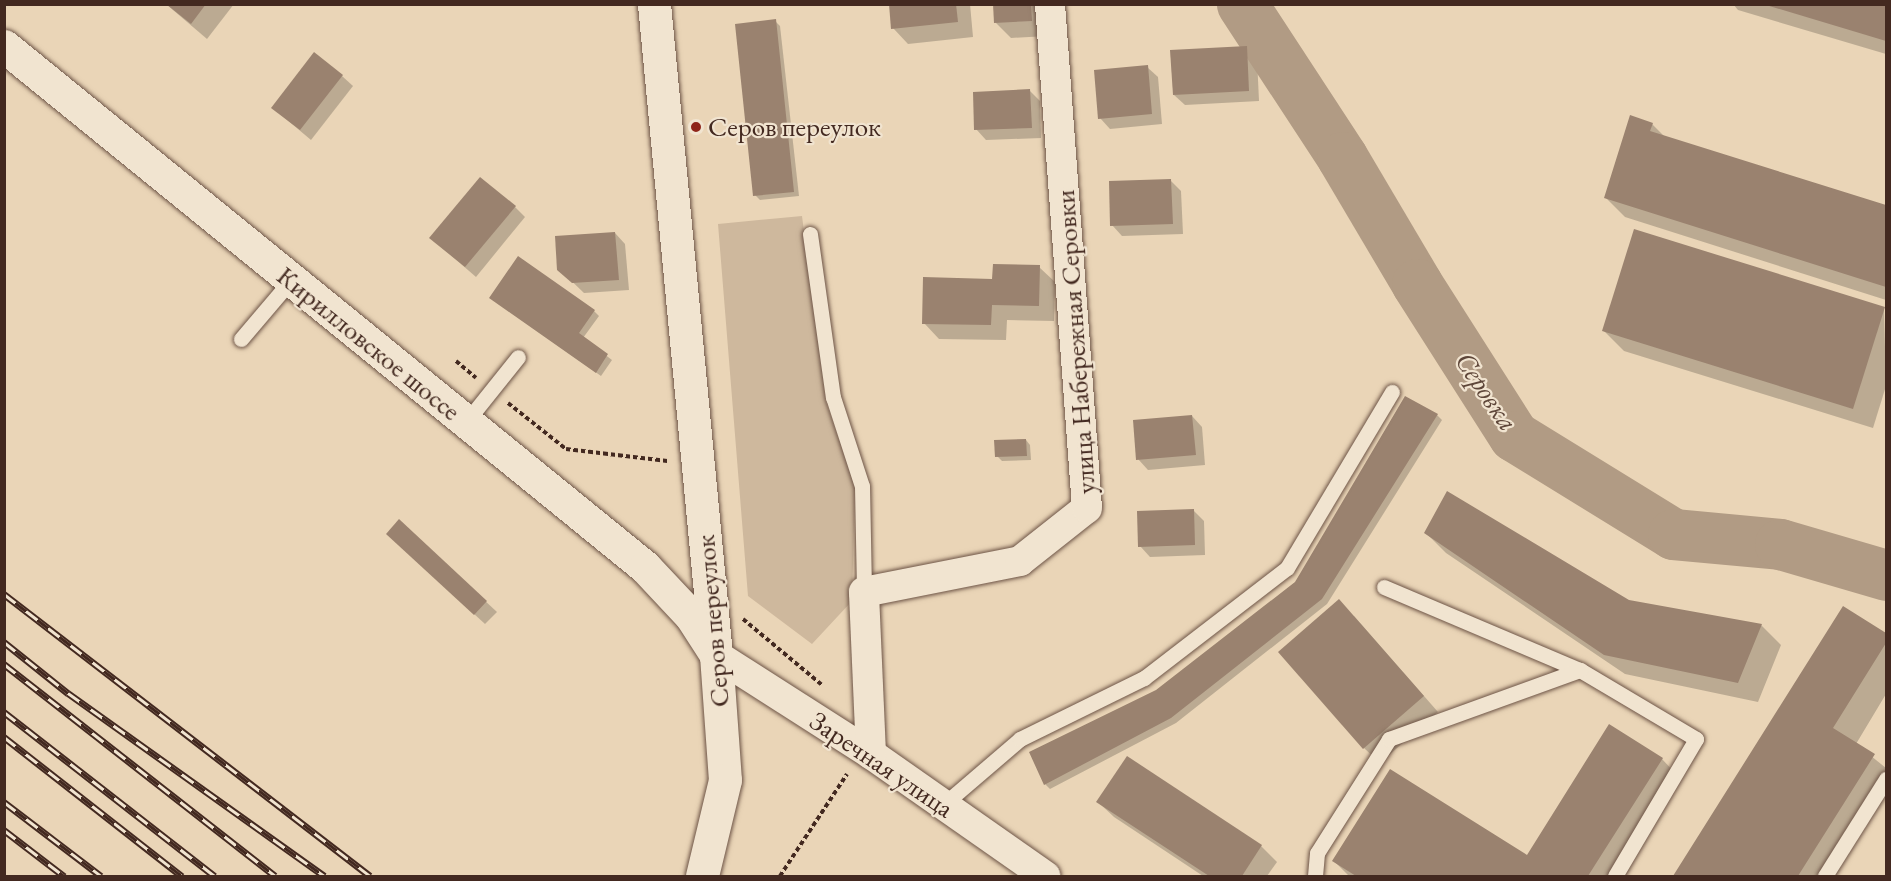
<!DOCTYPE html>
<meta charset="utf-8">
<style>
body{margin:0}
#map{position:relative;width:1891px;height:881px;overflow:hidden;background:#ead5b7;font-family:"EB Garamond",serif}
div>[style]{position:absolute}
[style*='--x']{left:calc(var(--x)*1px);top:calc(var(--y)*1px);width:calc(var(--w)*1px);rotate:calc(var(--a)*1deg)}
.green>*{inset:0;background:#ceb89d}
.shadow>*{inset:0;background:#0003}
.river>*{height:51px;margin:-25.5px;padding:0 25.5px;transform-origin:25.5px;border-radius:25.5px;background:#b19b84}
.building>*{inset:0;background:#9a826f}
.path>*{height:4px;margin-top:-2px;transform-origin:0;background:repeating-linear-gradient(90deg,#432920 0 4.5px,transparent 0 7.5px)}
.roads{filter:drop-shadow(0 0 2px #6d5446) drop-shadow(0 0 2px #6d5446)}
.service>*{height:15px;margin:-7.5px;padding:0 7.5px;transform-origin:7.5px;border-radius:7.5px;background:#f1e4d0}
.minor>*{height:30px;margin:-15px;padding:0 15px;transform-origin:15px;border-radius:15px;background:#f1e4d0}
.tertiary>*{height:33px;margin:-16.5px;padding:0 16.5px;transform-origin:16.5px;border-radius:16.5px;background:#f1e4d0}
.secondary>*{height:33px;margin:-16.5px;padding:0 16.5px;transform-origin:16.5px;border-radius:16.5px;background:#f1e4d0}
.rail>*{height:7px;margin-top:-3.5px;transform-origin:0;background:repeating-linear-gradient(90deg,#f1e4d0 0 14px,#432920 0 28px);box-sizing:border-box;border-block:2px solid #432920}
.dots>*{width:16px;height:16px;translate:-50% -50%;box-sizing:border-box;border:3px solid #f1e4d0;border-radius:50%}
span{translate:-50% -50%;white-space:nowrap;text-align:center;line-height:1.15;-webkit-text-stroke:4.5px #f1e4d0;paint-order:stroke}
.poi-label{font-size:27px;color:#432920}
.left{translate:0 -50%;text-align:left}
.street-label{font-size:27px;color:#432920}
.water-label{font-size:28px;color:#5e4639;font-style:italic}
.frame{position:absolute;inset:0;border:6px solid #432920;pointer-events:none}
</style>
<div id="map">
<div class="green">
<div style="clip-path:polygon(802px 216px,826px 402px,855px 486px,852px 601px,812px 644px,748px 596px,718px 224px)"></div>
</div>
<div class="shadow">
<div style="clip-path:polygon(166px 4px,234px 4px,207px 39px)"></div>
<div style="clip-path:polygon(891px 4px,970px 4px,973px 37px,908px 44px,893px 28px)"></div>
<div style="clip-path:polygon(994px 4px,1045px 4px,1047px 36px,1011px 38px,996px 23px)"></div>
<div style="clip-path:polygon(1733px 4px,1886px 4px,1886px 54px,1738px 10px)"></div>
<div style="clip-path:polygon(775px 21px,780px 26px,799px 196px,760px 200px,755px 195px)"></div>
<div style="clip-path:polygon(1246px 48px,1257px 58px,1259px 101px,1185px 105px,1174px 95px)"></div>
<div style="clip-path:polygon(1147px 67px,1158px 77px,1162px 124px,1110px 129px,1100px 118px)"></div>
<div style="clip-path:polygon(342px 76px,353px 86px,311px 140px,273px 108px)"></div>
<div style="clip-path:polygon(1030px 91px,1040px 101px,1041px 138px,986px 140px,976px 129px)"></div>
<div style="clip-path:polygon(1652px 124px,1665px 137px,1886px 207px,1886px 300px,1625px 217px,1605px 197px)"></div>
<div style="clip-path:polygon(1171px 181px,1181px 191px,1183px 234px,1122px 236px,1112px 225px)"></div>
<div style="clip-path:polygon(515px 207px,525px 217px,476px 277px,431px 238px)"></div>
<div style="clip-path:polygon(615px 233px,625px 244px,629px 290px,584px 293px,559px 269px)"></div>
<div style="clip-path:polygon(1039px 267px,1055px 282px,1054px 321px,1007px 320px,1006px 340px,939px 339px,924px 323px,994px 281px)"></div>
<div style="clip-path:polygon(496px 302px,594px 311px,599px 316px,583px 338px,612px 360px,601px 376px)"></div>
<div style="clip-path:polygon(1884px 308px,1886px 386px,1873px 428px,1624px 351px,1604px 331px)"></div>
<div style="clip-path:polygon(1437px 415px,1442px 420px,1327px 604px,1176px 723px,1050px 789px,1045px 784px,1297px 583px)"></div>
<div style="clip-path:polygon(1192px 416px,1202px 427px,1205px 465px,1148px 470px,1138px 459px)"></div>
<div style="clip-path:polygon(1026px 440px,1030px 445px,1031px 460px,1002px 461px,997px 456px)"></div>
<div style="clip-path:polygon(1194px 511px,1204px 521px,1205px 555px,1150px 557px,1140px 546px)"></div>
<div style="clip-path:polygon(399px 521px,497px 612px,485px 624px,398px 544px)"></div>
<div style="clip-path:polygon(1426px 533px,1629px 602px,1761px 625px,1781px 645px,1758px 702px,1625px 674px,1446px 553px)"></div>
<div style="clip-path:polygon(1843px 608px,1886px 634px,1886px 694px,1856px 744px,1886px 768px,1886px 787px,1830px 876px,1674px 876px)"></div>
<div style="clip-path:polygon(1354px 616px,1438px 712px,1380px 763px,1364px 748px)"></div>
<div style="clip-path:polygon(1128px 758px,1261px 846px,1277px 862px,1267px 876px,1203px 876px,1114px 817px,1098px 802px)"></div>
<div style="clip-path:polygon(1662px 759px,1677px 775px,1613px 876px,1349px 876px,1334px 861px,1527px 857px)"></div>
</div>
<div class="river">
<div style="--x:1242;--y:4;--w:183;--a:56.8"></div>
<div style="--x:1342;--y:157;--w:147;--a:59.4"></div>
<div style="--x:1417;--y:284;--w:180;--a:57.5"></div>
<div style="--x:1514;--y:436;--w:187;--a:31.6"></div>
<div style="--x:1673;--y:534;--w:107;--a:5.3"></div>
<div style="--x:1780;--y:544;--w:110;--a:16.3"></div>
</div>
<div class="building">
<div style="clip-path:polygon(166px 4px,206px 4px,191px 24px)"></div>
<div style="clip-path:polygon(889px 4px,956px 4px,958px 22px,891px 29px)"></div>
<div style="clip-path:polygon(993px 4px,1031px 4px,1032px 21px,994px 23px)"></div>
<div style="clip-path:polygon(1886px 4px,1886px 41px,1766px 5px,1766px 4px)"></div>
<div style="clip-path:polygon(776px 19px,794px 192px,753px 196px,735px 24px)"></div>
<div style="clip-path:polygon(1247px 46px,1249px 91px,1173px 95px,1170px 50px)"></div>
<div style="clip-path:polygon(314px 52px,343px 75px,300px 130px,271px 108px)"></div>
<div style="clip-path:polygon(1148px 65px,1152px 114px,1098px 119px,1094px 70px)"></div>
<div style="clip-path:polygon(1030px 89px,1032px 128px,974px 130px,973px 92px)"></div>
<div style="clip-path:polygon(1630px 115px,1653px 123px,1650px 131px,1886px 205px,1886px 287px,1604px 198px)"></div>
<div style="clip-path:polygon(480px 177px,516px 206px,465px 267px,429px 238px)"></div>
<div style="clip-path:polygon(1171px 179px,1173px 224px,1110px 226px,1109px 181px)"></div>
<div style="clip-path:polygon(1634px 229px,1885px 307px,1853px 409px,1602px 331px)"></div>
<div style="clip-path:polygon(615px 232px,619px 280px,572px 283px,557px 270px,555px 236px)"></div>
<div style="clip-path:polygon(518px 256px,595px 310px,579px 333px,608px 354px,596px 373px,489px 298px)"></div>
<div style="clip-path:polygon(993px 264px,1040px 265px,1039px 306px,992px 305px,991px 325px,922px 324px,923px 277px,992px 279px)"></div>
<div style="clip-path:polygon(1405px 396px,1438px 414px,1322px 599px,1171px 718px,1044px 785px,1029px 752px,1156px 690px,1295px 582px)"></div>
<div style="clip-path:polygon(1192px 415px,1196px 455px,1136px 460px,1133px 420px)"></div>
<div style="clip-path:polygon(1026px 439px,1027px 456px,995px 457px,994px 440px)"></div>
<div style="clip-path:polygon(1447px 491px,1629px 600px,1762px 624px,1738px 683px,1604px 655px,1424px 533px)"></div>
<div style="clip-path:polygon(1194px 509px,1195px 545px,1138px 547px,1137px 511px)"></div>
<div style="clip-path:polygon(399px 519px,487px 601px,474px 615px,386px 534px)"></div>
<div style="clip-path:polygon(1339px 599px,1424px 696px,1363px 749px,1278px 652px)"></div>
<div style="clip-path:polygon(1843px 606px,1886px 633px,1886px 643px,1833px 728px,1875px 754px,1798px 876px,1673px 876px)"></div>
<div style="clip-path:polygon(1609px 724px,1663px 758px,1588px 876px,1356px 876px,1332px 861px,1390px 769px,1527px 855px)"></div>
<div style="clip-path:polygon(1127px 756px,1262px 845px,1242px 876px,1209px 876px,1096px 802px)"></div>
</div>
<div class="path">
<div style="--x:456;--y:361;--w:26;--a:40"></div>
<div style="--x:508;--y:403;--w:74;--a:38.4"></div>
<div style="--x:566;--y:449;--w:102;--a:6.8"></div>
<div style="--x:743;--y:619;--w:103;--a:39.9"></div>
<div style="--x:780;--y:876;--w:122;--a:-56.7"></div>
</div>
<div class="roads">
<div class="service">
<div style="--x:810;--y:234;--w:165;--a:82"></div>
<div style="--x:833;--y:397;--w:94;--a:72"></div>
<div style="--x:862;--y:486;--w:106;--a:88.9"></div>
<div style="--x:241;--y:339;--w:77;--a:-49.7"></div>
<div style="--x:466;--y:422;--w:83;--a:-51.3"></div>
<div style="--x:1384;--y:587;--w:213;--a:23"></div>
<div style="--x:1580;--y:670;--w:135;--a:30.7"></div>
<div style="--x:1696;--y:739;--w:159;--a:120.6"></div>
<div style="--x:943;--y:805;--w:101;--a:-40.6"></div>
<div style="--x:1020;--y:739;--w:138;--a:-26.2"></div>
<div style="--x:1144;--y:678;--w:180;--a:-37.6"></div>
<div style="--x:1287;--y:568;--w:205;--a:-59.2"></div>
<div style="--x:1315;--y:876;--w:23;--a:-85"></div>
<div style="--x:1317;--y:853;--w:135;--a:-57.7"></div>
<div style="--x:1389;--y:739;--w:203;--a:-19.9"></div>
<div style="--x:1825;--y:876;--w:115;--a:-57.8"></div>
</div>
<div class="minor">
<div style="--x:716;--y:655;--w:184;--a:32.6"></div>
<div style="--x:871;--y:754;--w:213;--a:35"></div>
<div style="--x:871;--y:754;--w:162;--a:-92.5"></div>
<div style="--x:864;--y:592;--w:159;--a:-11.2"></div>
<div style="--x:1020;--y:561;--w:85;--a:-38.3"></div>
<div style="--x:1087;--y:508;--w:505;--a:-94.2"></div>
</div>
<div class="tertiary">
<div style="--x:654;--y:4;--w:654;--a:84.56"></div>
</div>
<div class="secondary">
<div style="--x:4;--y:46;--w:826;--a:39.1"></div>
<div style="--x:645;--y:567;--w:67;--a:46.8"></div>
<div style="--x:691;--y:616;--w:46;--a:57.3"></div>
<div style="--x:716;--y:655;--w:125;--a:85.9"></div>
<div style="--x:725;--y:780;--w:99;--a:103.5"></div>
</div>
</div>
<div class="rail">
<div style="--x:4;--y:594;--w:462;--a:37.6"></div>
<div style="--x:4;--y:642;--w:82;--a:38.6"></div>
<div style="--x:68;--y:693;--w:315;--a:35.5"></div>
<div style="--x:4;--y:664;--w:344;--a:38"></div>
<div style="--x:4;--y:712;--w:267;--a:37.9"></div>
<div style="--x:4;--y:737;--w:226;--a:38"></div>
<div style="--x:4;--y:802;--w:122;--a:37.3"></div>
<div style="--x:4;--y:830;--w:76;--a:37.5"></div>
</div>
<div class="dots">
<div style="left:696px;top:127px;background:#8f2418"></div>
</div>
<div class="poi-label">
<span class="left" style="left:708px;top:127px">Серов переулок</span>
</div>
<div class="street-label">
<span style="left:1075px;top:342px;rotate:-94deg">улица Набережная Серовки</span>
<span style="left:369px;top:343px;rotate:39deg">Кирилловское шоссе</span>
<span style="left:712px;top:621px;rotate:-95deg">Серов переулок</span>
<span style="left:882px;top:764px;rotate:34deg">Заречная улица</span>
</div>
<div class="water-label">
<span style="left:1487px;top:391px;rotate:56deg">Серовка</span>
</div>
<div class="frame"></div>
</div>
